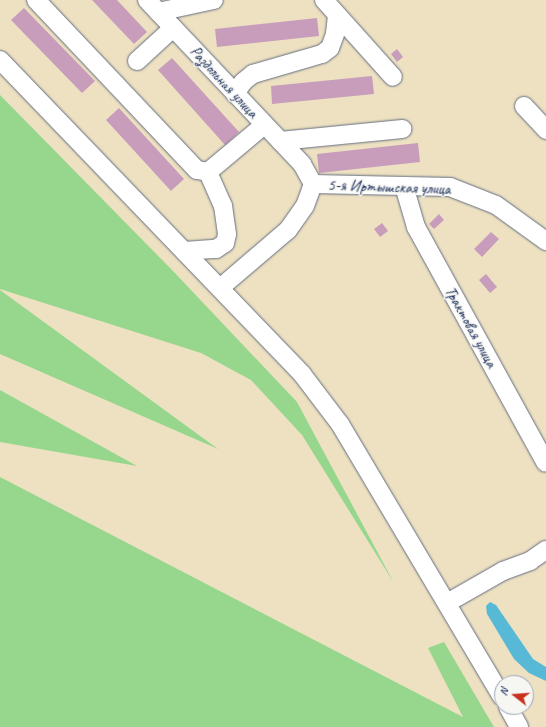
<!DOCTYPE html>
<meta charset="utf-8">
<style>
body{margin:0}
#map{position:relative;width:546px;height:727px;overflow:hidden;background:#ede1c1;font-family:Caveat,sans-serif}
div>[style]{position:absolute}
[style*='--x']{left:calc(var(--x)*1px);top:calc(var(--y)*1px);width:calc(var(--w)*1px);rotate:calc(var(--a)*1deg)}
.green>*{inset:0;background:#97d78d}
.water>*{inset:0;background:#57b9d6}
.building>*{inset:0;background:#c89dbb}
.roads{filter:drop-shadow(0 0 1px #646d81) drop-shadow(0 0 1px #646d81)}
.minor>*{height:18px;margin:-9px;padding:0 9px;transform-origin:9px;border-radius:9px;background:#fff}
span{translate:-50% -50%;white-space:nowrap;text-align:center;line-height:1.15;-webkit-text-stroke:3px #f6f6f2;paint-order:stroke}
.street-label{font-size:16px;color:#1b2f5e}
.north{position:absolute;left:494px;top:675px;width:40px;height:40px;box-sizing:border-box;background:#f6f6f2;border:1px solid #9ea6b7;border-radius:50%;rotate:287deg;font-size:11px;font-weight:700;line-height:16px;text-align:center;color:#1b2f5e}
.north::after{content:'';display:block;margin:auto;width:14px;height:18px;background:#c8321e;clip-path:polygon(50% 0,100% 100%,50% 72%,0 100%)}
</style>
<div id="map">
<div class="green">
<div style="clip-path:polygon(0 95px,173px 271px,297px 402px,394px 583px,302px 435px,251px 380px,201px 353px,0 289px)"></div>
<div style="clip-path:polygon(0 290px,218px 449px,0 354px)"></div>
<div style="clip-path:polygon(0 390px,137px 466px,0 442px)"></div>
<div style="clip-path:polygon(0 477px,463px 717px,428px 648px,444px 642px,494px 727px,0 727px)"></div>
</div>
<div class="water">
<div style="clip-path:polygon(490px 602px,496px 605px,533px 659px,546px 667px,546px 681px,529px 673px,514px 659px,487px 614px,486px 606px)"></div>
</div>
<div class="building">
<div style="clip-path:polygon(92px 0,117px 0,147px 32px,134px 44px)"></div>
<div style="clip-path:polygon(24px 8px,95px 81px,82px 93px,11px 20px)"></div>
<div style="clip-path:polygon(317px 18px,319px 36px,217px 47px,215px 29px)"></div>
<div style="clip-path:polygon(397px 49px,403px 57px,397px 62px,391px 54px)"></div>
<div style="clip-path:polygon(172px 58px,239px 132px,225px 145px,158px 70px)"></div>
<div style="clip-path:polygon(372px 76px,374px 94px,272px 104px,271px 86px)"></div>
<div style="clip-path:polygon(119px 108px,184px 179px,171px 191px,106px 120px)"></div>
<div style="clip-path:polygon(418px 143px,420px 162px,319px 173px,317px 154px)"></div>
<div style="clip-path:polygon(439px 214px,444px 220px,434px 229px,429px 224px)"></div>
<div style="clip-path:polygon(382px 223px,388px 231px,380px 237px,374px 229px)"></div>
<div style="clip-path:polygon(491px 232px,499px 239px,482px 257px,474px 249px)"></div>
<div style="clip-path:polygon(486px 274px,497px 287px,490px 293px,479px 280px)"></div>
</div>
<div class="roads">
<div class="minor">
<div style="--x:36;--y:0;--w:234;--a:46.6"></div>
<div style="--x:197;--y:170;--w:11;--a:10"></div>
<div style="--x:147;--y:0;--w:226;--a:46.6"></div>
<div style="--x:302;--y:164;--w:23;--a:61"></div>
<div style="--x:313;--y:184;--w:137;--a:1.3"></div>
<div style="--x:450;--y:187;--w:49;--a:21.4"></div>
<div style="--x:496;--y:205;--w:62;--a:35.8"></div>
<div style="--x:324;--y:0;--w:103;--a:48.1"></div>
<div style="--x:158;--y:12;--w:57;--a:-12.1"></div>
<div style="--x:0;--y:60;--w:436;--a:46.1"></div>
<div style="--x:302;--y:374;--w:63;--a:52.8"></div>
<div style="--x:340;--y:424;--w:317;--a:59.3"></div>
<div style="--x:137;--y:61;--w:49;--a:-42.5"></div>
<div style="--x:235;--y:94;--w:14;--a:-56"></div>
<div style="--x:243;--y:82;--w:13;--a:-39"></div>
<div style="--x:253;--y:74;--w:72;--a:-16.2"></div>
<div style="--x:322;--y:54;--w:10;--a:-37"></div>
<div style="--x:330;--y:48;--w:15;--a:-70"></div>
<div style="--x:335;--y:34;--w:19;--a:-84"></div>
<div style="--x:524;--y:106;--w:33;--a:47"></div>
<div style="--x:280;--y:141;--w:123;--a:-5.6"></div>
<div style="--x:404;--y:186;--w:43;--a:73.7"></div>
<div style="--x:416;--y:227;--w:269;--a:61.2"></div>
<div style="--x:184;--y:251;--w:32;--a:-4"></div>
<div style="--x:216;--y:249;--w:11;--a:-34"></div>
<div style="--x:225;--y:243;--w:9;--a:-77"></div>
<div style="--x:227;--y:234;--w:28;--a:-98"></div>
<div style="--x:223;--y:206;--w:37;--a:-114"></div>
<div style="--x:208;--y:172;--w:73;--a:-40"></div>
<div style="--x:220;--y:288;--w:89;--a:-40.5"></div>
<div style="--x:288;--y:230;--w:29;--a:-55"></div>
<div style="--x:305;--y:206;--w:23;--a:-70"></div>
<div style="--x:447;--y:603;--w:64;--a:-29.7"></div>
<div style="--x:503;--y:571;--w:29;--a:-20"></div>
<div style="--x:530;--y:561;--w:19;--a:-35"></div>
<div style="--x:508;--y:707;--w:23;--a:61"></div>
</div>
</div>
<div class="street-label">
<span style="left:224px;top:82px;rotate:47deg">Раздольная улица</span>
<span style="left:389px;top:187px;rotate:2deg">5-я Иртышская улица</span>
<span style="left:471px;top:327px;rotate:61deg">Трактовая улица</span>
</div>
<div class="north">N</div>
</div>
